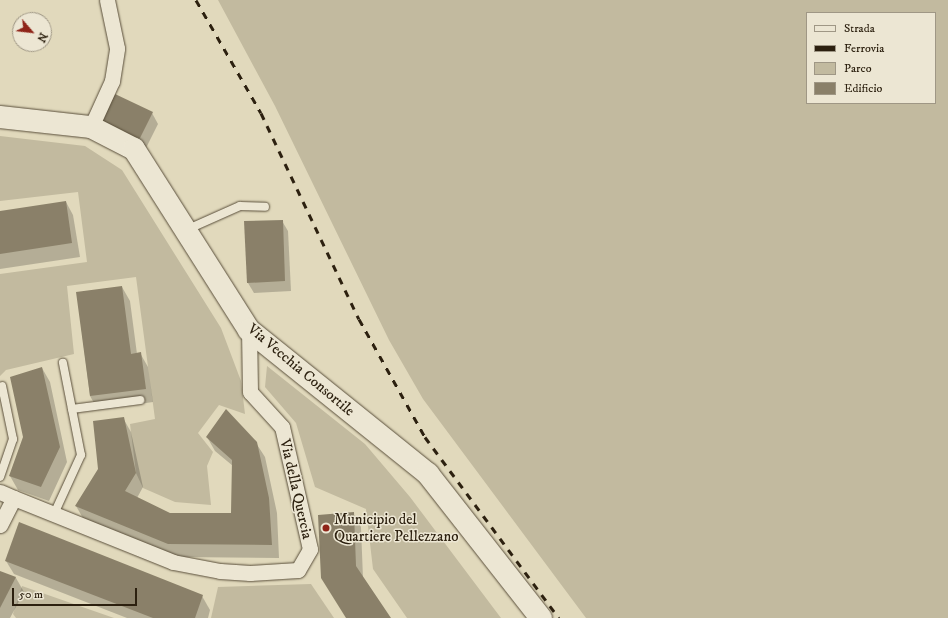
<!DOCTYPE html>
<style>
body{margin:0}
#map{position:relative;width:948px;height:618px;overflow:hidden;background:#e1d9bc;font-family:"IM FELL DW Pica",serif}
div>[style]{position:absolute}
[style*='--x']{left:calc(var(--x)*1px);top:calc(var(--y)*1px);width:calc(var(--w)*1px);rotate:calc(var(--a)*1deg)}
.green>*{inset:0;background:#c2ba9f}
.shadow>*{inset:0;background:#0003}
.building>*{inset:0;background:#8a8069}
.roads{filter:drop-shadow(0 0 1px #594e3a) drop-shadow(0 0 1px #594e3a)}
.lane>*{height:8px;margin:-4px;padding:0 4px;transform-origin:4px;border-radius:4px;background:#ece6d3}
.street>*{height:15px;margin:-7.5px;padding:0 7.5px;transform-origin:7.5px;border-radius:7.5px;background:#ece6d3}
.secondary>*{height:22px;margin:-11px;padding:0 11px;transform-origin:11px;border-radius:11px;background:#ece6d3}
.rail>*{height:3px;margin-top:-1.5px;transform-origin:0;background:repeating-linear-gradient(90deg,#2c200f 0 7px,transparent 0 14px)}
.dots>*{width:11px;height:11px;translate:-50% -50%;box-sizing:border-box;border:2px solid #ece6d3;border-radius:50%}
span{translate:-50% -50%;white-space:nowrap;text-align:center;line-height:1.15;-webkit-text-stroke:3px #ece6d3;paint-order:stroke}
.street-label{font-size:15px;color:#2c200f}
.poi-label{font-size:15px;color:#2c200f}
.left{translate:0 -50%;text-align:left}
.legend{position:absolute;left:806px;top:12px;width:130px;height:92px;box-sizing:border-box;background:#ece6d3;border:1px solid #9f9785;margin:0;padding:5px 7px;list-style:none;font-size:12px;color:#2c200f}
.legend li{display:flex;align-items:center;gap:8px;height:20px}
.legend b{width:20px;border:1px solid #9f9785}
.north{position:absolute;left:12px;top:12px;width:40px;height:40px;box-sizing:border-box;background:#ece6d3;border:1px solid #9f9785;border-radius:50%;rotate:118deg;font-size:11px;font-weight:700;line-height:16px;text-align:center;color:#2c200f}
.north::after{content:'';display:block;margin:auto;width:14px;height:18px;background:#8f2418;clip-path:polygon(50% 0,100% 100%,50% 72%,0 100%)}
.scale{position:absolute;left:12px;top:588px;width:125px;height:18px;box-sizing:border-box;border:2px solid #2c200f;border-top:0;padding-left:5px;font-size:12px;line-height:14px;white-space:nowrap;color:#2c200f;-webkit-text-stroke:3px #ece6d3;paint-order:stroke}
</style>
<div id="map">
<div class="green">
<div style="clip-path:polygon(evenodd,218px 0,948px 0,948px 618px,586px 618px,423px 399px,389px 340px,275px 106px,218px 0,807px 13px,935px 13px,935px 103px,807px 103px,807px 13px)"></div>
<div style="clip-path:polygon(0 136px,85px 146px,122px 170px,221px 328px,241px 381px,245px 414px,219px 405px,198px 433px,213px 452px,207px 466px,211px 505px,175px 502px,143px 488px,136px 473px,130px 424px,155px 419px,136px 277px,67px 286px,74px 354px,6px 370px,0 376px,0 274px,87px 262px,78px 192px,0 201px)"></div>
<div style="clip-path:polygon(267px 366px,365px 444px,410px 497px,501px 618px,407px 618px,373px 569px,366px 509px,315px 487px,296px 423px,265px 387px)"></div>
<div style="clip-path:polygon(311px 584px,334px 618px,211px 618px,218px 587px)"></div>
<div style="clip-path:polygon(22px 586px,114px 618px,16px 618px,13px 614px)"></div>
</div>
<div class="shadow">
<div style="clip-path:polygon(152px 113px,158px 124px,145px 150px,109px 132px)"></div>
<div style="clip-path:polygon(66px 202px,73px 215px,80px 257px,0 269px,0 212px)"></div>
<div style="clip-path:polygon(282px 221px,288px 231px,291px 291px,254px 293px,248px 283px)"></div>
<div style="clip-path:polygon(122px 287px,130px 301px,137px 354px,140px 353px,148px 367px,153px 402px,98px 410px,90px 396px,77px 293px)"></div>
<div style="clip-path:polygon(42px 368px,50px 382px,67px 462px,49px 501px,18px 490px,10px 476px,24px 437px)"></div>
<div style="clip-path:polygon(123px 418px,131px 432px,143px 487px,137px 498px,170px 514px,232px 514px,233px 466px,215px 451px,207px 437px,256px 443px,265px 457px,277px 513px,279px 558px,177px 557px,84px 520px,76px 506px,99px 469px)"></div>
<div style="clip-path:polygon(353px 513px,361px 527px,363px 578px,390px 618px,346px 618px)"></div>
<div style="clip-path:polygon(6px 561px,202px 596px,210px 610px,208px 618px,127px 618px,14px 574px)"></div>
<div style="clip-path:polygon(0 572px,16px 578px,24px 592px,10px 618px,0 618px)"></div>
</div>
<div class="building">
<div style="clip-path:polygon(115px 94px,153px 112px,139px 140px,101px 121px)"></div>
<div style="clip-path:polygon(66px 201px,72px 243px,0 254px,0 211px)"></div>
<div style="clip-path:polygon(283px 220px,285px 281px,247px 283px,244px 221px)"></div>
<div style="clip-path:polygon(122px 286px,131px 354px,141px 352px,146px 389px,90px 396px,76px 292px)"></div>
<div style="clip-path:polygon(42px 367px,60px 447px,41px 487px,9px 476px,23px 437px,10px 377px)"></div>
<div style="clip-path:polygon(226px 409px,257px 442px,269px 498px,272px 545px,168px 544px,75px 506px,98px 469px,93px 421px,124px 417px,136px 473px,125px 491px,170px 513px,231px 513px,232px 460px,206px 437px)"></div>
<div style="clip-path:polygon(354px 512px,356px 566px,391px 618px,346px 618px,321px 578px,318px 515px)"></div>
<div style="clip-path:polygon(19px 522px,203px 595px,195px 618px,153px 618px,5px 561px)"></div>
<div style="clip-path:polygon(0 571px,16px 577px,0 608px)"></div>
</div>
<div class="roads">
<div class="lane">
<div style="--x:186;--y:230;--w:59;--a:-24"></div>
<div style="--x:240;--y:206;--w:25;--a:2"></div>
<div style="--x:72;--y:409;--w:69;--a:-7.5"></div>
<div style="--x:0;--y:477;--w:40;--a:-71.1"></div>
<div style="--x:13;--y:439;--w:54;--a:-101.7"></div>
<div style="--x:54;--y:514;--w:65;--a:-65.4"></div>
<div style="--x:81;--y:455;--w:94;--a:-101.1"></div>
</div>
<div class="street">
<div style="--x:91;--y:127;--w:51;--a:-65.5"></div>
<div style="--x:112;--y:81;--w:33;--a:-81"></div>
<div style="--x:117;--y:48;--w:49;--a:-101.8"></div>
<div style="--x:0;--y:492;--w:15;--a:23"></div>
<div style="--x:0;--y:525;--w:30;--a:-63"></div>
<div style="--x:14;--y:498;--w:171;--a:21.9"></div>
<div style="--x:173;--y:562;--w:48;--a:10.8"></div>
<div style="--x:220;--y:571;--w:30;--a:4"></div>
<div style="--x:250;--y:573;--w:48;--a:-3.6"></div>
<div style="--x:298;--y:570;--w:24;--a:-60"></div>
<div style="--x:310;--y:549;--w:125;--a:-102.9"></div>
<div style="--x:282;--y:427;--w:47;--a:-132.4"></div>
<div style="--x:250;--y:392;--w:62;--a:-90.9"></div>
</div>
<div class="secondary">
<div style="--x:0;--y:117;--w:92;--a:6.3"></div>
<div style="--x:91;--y:127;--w:48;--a:27.1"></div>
<div style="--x:134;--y:149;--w:214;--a:57.6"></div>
<div style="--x:249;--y:330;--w:230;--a:38.8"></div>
<div style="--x:428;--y:474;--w:183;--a:51.9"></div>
</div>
</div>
<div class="rail">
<div style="--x:196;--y:0;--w:130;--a:60.1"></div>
<div style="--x:261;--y:113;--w:228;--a:64.6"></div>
<div style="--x:359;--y:319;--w:135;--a:60.8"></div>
<div style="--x:425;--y:437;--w:225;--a:53.5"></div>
</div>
<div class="dots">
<div style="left:326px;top:528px;background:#8f2418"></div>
</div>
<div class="street-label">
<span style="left:301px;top:370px;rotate:40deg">Via Vecchia Consortile</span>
<span style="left:296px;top:489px;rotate:77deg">Via della Quercia</span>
</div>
<div class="poi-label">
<span class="left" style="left:334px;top:528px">Municipio del<br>Quartiere Pellezzano</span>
</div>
<ul class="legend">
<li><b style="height:5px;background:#ece6d3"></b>Strada</li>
<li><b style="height:5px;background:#2c200f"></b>Ferrovia</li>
<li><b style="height:11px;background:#c2ba9f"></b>Parco</li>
<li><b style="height:11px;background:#8a8069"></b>Edificio</li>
</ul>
<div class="north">N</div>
<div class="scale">50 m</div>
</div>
